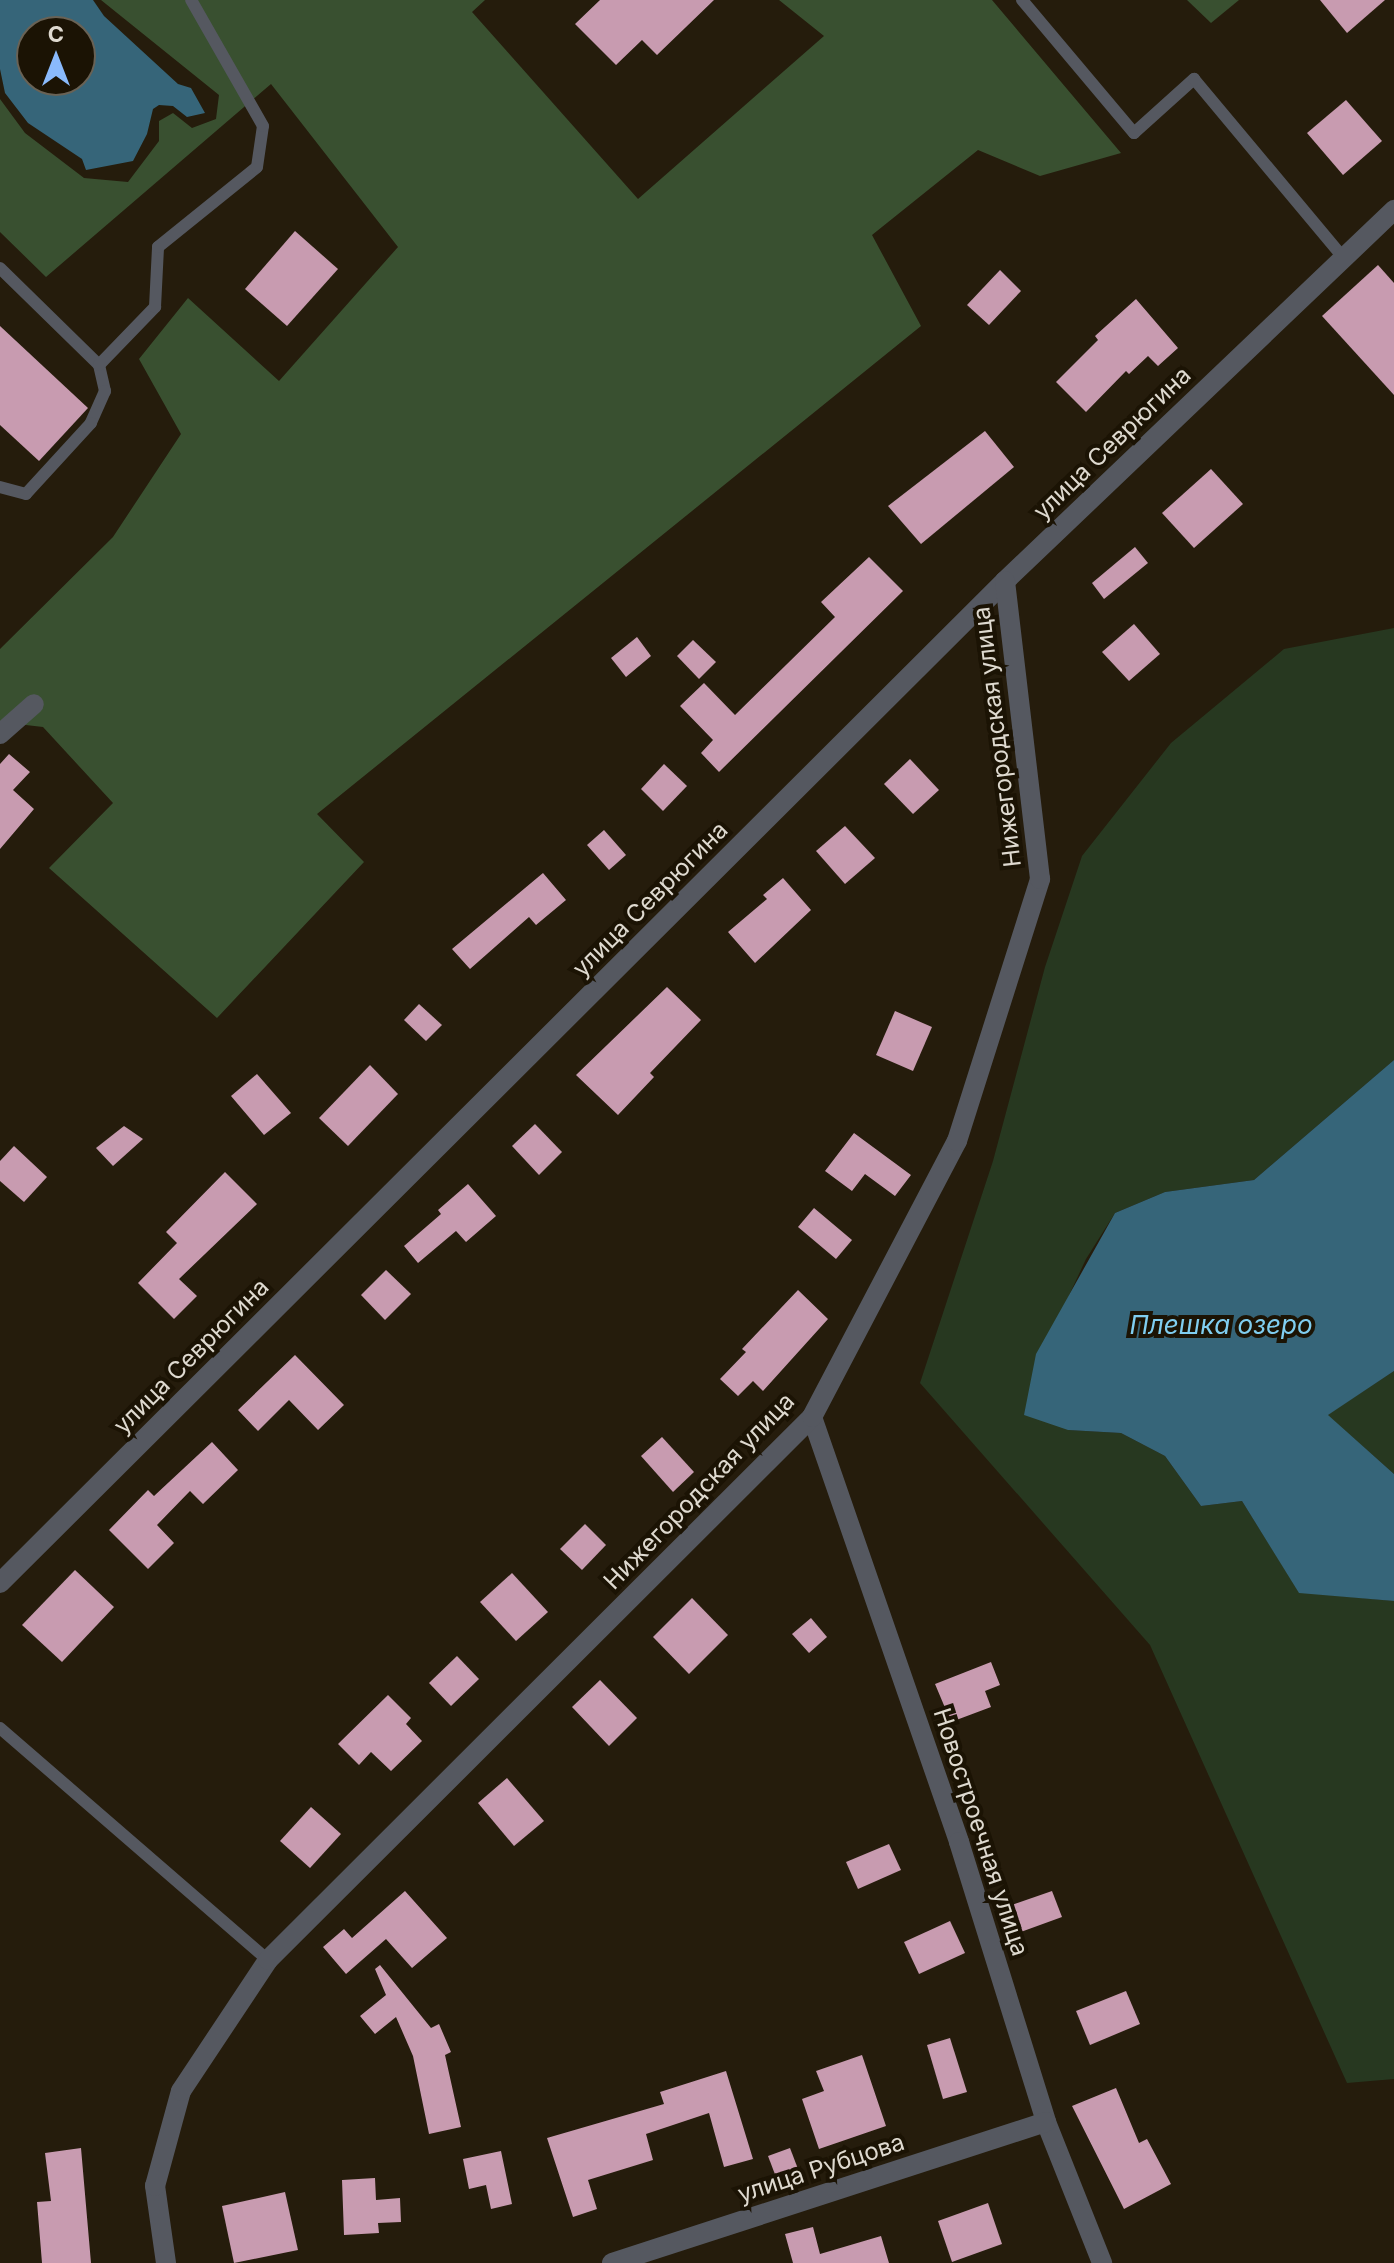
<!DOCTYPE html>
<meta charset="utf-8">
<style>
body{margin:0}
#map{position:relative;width:1394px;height:2263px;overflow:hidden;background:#251c0c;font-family:Inter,sans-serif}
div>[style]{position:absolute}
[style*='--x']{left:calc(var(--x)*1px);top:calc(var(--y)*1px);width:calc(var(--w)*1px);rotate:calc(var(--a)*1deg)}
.green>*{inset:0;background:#273820}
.forest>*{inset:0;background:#395030}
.water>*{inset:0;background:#366579}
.building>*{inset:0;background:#c89bb0}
.lane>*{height:12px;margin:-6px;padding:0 6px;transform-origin:6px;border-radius:6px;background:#555860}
.street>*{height:20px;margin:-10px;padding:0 10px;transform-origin:10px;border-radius:10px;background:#555860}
span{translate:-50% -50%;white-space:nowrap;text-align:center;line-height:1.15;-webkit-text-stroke:8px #1b1304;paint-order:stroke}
.street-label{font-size:24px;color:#ded9cf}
.water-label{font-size:26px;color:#80cef0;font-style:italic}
.north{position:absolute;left:16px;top:16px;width:80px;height:80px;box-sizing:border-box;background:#1b1304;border:2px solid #696255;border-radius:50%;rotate:0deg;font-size:22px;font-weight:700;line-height:32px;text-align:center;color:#ded9cf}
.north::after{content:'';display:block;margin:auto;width:28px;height:36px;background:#8abafc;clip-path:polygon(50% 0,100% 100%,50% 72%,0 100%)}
</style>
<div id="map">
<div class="green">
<div style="clip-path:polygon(1394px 628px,1394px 1060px,1254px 1180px,1165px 1192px,1115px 1213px,1086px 1259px,1065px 1304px,1068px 1430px,1121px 1433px,1165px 1456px,1201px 1506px,1242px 1501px,1299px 1592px,1394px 1601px,1394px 2079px,1347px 2083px,1150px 1645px,920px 1383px,993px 1161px,1045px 967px,1082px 856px,1171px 743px,1284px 649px)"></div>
<div style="clip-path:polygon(1394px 1371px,1394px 1474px,1327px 1415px)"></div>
</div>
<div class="forest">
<div style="clip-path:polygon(101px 0,485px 0,472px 12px,638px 199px,824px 36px,779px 0,992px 0,1121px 153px,1040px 176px,978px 150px,872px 235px,921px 326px,317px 814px,364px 862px,217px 1018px,49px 868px,113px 803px,43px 727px,0 722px,0 649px,113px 537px,181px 434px,139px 359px,188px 298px,279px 381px,398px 247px,271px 84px,46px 277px,0 232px,0 99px,25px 133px,84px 178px,128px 182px,159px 141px,159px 121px,173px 113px,192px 128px,216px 119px,219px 95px)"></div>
<div style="clip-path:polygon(1187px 0,1239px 0,1211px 23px)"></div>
</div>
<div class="water">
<div style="clip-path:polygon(evenodd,0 0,93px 0,104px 16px,178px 84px,191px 88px,205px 113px,187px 117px,173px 106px,159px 105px,153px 109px,147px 134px,133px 161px,86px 170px,82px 159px,28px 123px,5px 93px,0 69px,0 0,80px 32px,80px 80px,32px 80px,32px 32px,80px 32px)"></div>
<div style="clip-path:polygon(1394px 1060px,1394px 1371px,1328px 1415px,1394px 1474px,1394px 1601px,1299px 1593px,1242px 1501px,1201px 1506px,1165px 1456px,1121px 1433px,1068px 1430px,1024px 1415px,1036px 1354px,1115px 1213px,1165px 1192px,1254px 1180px)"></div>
</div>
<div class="building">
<div style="clip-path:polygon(600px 0,714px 0,657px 55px,642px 40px,616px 65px,575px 24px)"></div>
<div style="clip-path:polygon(1320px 0,1385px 0,1347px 33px)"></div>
<div style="clip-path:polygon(1346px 100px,1382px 141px,1343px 175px,1307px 133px)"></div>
<div style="clip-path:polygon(295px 231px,338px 269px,287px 326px,245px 289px)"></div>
<div style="clip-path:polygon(1378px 265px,1394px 283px,1394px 395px,1322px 316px)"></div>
<div style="clip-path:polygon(1000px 270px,1021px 291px,989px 325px,967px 305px)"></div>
<div style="clip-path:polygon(1136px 299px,1178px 348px,1158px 366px,1148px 356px,1129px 374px,1126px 371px,1086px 412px,1056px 382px,1098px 340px,1095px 336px)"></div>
<div style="clip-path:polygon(0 326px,88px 408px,39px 461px,0 425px)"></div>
<div style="clip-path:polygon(985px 431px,1014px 467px,921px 544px,888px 506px)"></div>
<div style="clip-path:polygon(1211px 469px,1243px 504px,1194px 548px,1162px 513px)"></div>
<div style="clip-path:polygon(1135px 547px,1148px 563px,1104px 599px,1092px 583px)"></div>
<div style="clip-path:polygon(869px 557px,903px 591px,719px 772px,701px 753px,713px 740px,680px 706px,704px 683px,735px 715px,835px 617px,821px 602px)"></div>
<div style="clip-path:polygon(1134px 624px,1160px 654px,1129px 681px,1102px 652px)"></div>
<div style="clip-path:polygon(637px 637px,651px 656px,626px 677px,611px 658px)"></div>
<div style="clip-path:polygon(693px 640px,716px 662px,699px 679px,677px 656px)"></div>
<div style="clip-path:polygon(9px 754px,30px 772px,13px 790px,34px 809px,0 849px,0 764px)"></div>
<div style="clip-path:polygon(910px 759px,939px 790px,913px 814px,884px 784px)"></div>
<div style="clip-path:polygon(664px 764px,687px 786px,663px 811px,641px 789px)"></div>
<div style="clip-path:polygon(845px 826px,875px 858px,845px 884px,816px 851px)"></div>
<div style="clip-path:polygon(604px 830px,626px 855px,609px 870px,587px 845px)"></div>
<div style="clip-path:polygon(543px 873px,566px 900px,536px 925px,529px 917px,470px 969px,452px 949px)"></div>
<div style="clip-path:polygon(783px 878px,811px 910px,755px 963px,728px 932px,767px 899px,763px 895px)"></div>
<div style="clip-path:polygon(667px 987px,701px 1020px,650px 1073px,654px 1077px,618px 1115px,576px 1075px)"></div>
<div style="clip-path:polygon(419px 1004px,442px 1025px,426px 1041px,404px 1020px)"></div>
<div style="clip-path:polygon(895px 1011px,932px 1027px,913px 1071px,876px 1055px)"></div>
<div style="clip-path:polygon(370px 1065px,398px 1094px,348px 1146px,319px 1118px)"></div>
<div style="clip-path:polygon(257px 1074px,291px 1113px,264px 1135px,231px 1096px)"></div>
<div style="clip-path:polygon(535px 1124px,562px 1152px,539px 1175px,512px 1146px)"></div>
<div style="clip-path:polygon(124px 1126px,143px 1139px,113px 1166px,96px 1148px)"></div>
<div style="clip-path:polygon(854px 1133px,911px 1175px,895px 1196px,865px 1174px,852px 1191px,825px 1171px)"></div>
<div style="clip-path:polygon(14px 1146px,47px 1177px,24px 1202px,0 1181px,0 1161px)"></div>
<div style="clip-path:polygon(225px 1172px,257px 1204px,179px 1279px,197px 1296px,174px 1319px,138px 1283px,177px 1243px,166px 1232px)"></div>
<div style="clip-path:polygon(468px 1184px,496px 1216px,466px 1242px,456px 1231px,418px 1263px,404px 1246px,441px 1214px,438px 1210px)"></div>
<div style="clip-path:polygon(814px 1208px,852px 1240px,836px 1259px,798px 1227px)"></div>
<div style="clip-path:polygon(386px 1270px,411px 1294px,385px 1320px,361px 1295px)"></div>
<div style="clip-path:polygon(798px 1290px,828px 1319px,763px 1391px,753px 1381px,738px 1396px,720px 1379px,746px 1352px,742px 1349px)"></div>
<div style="clip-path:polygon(295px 1355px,344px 1405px,318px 1430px,289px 1400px,258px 1431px,238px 1410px)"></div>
<div style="clip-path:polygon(662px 1437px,694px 1472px,673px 1492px,641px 1456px)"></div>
<div style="clip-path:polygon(212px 1442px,238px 1470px,203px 1504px,190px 1491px,157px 1525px,174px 1543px,148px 1569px,109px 1530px,148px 1490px,154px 1496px)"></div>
<div style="clip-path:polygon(585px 1524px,606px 1545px,582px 1570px,560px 1549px)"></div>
<div style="clip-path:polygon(75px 1570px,114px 1607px,62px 1662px,22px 1625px)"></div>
<div style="clip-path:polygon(512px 1573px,548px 1612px,516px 1641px,480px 1602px)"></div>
<div style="clip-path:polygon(692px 1598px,728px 1635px,689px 1674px,653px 1637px)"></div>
<div style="clip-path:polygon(811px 1618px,827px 1637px,809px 1653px,792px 1634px)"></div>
<div style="clip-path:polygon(457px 1656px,479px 1679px,451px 1706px,429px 1683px)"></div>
<div style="clip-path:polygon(991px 1662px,1000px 1685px,985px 1691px,991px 1707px,951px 1722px,935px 1684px)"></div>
<div style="clip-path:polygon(600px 1680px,637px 1718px,609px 1746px,572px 1707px)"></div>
<div style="clip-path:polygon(388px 1695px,411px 1718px,406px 1724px,422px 1741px,391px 1771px,371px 1752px,359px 1765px,338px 1744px)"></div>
<div style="clip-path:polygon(507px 1778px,544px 1821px,514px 1846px,478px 1803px)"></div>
<div style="clip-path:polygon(311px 1807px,341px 1834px,310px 1868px,280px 1841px)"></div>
<div style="clip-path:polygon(889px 1844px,901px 1870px,858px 1889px,846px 1862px)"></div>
<div style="clip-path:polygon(405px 1891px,447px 1938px,412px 1968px,386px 1939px,346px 1974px,323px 1947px,344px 1929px,352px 1938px)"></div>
<div style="clip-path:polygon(1052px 1891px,1062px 1917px,1018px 1933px,1009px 1906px)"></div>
<div style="clip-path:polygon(950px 1921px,965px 1953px,919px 1974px,904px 1942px)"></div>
<div style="clip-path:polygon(380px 1965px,431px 2028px,439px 2024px,451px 2052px,445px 2055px,461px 2127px,429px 2134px,413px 2056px,396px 2017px,375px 2034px,360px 2016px,386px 1995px,375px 1969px)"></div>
<div style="clip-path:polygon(1126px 1991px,1140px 2024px,1090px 2045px,1076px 2011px)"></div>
<div style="clip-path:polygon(950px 2038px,967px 2092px,943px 2099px,927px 2045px)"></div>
<div style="clip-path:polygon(862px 2055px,886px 2126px,819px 2149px,802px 2099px,824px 2091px,816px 2071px)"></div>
<div style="clip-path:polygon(726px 2071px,753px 2159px,724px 2167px,709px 2113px,646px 2134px,653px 2160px,588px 2180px,597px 2209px,573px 2217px,547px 2138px,664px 2104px,660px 2092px)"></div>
<div style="clip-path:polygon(1116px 2088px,1139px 2143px,1147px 2139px,1171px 2184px,1124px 2209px,1072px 2106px)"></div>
<div style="clip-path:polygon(81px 2148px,91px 2263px,42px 2263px,37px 2202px,51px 2201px,45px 2153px)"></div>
<div style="clip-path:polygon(790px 2148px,798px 2169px,776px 2177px,768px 2156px)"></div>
<div style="clip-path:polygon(501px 2151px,512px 2204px,491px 2209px,486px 2185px,469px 2189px,463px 2159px)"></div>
<div style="clip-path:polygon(375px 2178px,376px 2200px,400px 2198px,401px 2222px,378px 2223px,379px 2233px,344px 2235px,342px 2180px)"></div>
<div style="clip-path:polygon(285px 2192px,298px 2250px,234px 2263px,222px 2206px)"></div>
<div style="clip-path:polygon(988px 2203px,1002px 2244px,952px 2262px,938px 2221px)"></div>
<div style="clip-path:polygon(813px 2227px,820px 2254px,881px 2236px,889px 2263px,793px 2263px,785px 2234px)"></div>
</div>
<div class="lane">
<div style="--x:1022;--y:0;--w:174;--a:49.9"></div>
<div style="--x:1134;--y:133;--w:81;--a:-42"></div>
<div style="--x:1194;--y:79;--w:232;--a:50.1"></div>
<div style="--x:0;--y:268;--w:139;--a:44.4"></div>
<div style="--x:99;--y:365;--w:27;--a:77"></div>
<div style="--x:105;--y:391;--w:35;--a:114"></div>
<div style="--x:91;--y:423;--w:96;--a:132.5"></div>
<div style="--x:26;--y:494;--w:27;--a:-165"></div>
<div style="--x:99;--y:365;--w:81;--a:-46"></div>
<div style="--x:155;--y:307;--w:60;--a:-87.1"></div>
<div style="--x:158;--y:247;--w:127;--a:-38.9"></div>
<div style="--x:257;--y:167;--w:41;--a:-81.7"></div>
<div style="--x:263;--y:126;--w:145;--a:-119.7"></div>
<div style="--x:0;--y:1728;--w:354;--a:40.9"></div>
</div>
<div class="street">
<div style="--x:0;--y:734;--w:45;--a:-41.4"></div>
<div style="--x:812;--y:1417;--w:450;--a:70.9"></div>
<div style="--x:959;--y:1842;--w:293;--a:72.7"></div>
<div style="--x:1046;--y:2122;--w:152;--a:68.3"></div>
<div style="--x:0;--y:1583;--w:1419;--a:-44.91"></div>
<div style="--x:1005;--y:581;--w:538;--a:-43.64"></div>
<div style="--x:166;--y:2263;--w:78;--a:-98.1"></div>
<div style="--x:155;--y:2186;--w:98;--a:-74.7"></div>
<div style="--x:181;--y:2091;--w:157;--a:-56.4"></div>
<div style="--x:268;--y:1960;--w:769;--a:-44.95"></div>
<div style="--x:812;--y:1417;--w:312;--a:-62.3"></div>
<div style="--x:957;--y:1141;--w:275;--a:-72.4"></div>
<div style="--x:1040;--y:879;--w:300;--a:-96.7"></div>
<div style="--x:612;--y:2263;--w:456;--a:-18"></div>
</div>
<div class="street-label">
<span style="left:1112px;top:443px;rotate:-44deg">улица Севрюгина</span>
<span style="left:997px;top:737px;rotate:-97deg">Нижегородская улица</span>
<span style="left:650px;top:899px;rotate:-45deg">улица Севрюгина</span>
<span style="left:191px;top:1356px;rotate:-45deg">улица Севрюгина</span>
<span style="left:699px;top:1491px;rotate:-46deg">Нижегородская улица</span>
<span style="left:981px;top:1832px;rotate:72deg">Новостроечная улица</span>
<span style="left:821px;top:2168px;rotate:-18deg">улица Рубцова</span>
</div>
<div class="water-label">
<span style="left:1221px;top:1325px">Плешка озеро</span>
</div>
<div class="north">С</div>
</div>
